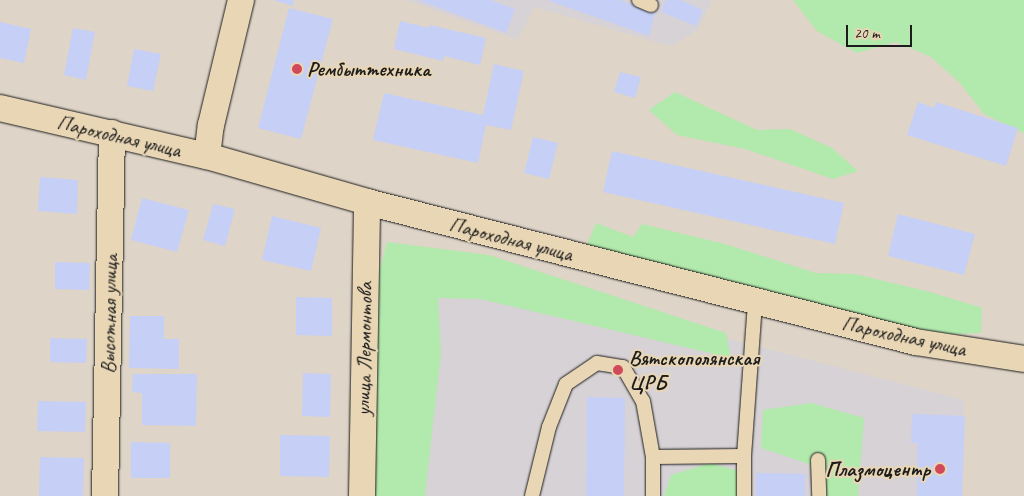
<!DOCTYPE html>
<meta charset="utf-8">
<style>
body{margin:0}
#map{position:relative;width:1024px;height:496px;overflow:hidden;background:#ded4c8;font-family:Caveat,sans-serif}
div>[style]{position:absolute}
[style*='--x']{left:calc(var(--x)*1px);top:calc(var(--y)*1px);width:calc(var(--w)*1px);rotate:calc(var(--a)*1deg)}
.built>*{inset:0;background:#d7d2d6}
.green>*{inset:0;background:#b2e9ac}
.building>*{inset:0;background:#c6cff6}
.roads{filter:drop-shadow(0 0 1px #1c1c1c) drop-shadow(0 0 1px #1c1c1c)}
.lane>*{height:14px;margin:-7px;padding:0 7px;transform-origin:7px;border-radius:7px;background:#e9d6b4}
.street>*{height:26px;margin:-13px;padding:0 13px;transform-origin:13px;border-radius:13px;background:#e9d6b4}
.dots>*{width:14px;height:14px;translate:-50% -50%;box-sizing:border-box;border:2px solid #e9d6b4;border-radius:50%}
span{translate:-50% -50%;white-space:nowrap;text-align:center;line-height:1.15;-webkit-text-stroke:4px #e9d6b4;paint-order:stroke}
.poi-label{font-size:21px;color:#1c1c1c;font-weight:700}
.left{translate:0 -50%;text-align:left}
.right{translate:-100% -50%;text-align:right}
.street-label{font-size:21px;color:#1c1c1c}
.scale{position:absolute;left:846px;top:25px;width:66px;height:22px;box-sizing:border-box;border:2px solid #1c1c1c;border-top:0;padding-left:6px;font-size:15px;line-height:18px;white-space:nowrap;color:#1c1c1c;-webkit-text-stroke:4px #e9d6b4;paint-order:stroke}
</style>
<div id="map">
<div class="built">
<div style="clip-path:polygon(406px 0,712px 0,697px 31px,670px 46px,534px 7px,518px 40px)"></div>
<div style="clip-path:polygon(387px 250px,964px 400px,963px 496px,387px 496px)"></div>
</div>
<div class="green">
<div style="clip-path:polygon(793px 0,1024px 0,1024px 133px,984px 114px,960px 83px,931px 57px,896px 42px,857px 53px,817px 31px)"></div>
<div style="clip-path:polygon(675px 92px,757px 130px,790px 129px,832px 148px,858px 171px,833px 179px,745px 149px,677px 135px,649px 110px)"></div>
<div style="clip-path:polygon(596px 223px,633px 237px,642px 224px,725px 244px,816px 273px,855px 274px,930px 292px,982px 308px,981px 333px,936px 335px,586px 247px)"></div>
<div style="clip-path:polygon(387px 242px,489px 255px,726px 333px,731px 358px,480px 299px,438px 298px,441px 353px,425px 496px,369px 496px,375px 289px)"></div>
<div style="clip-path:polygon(811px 403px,864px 418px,858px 496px,820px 496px,809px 464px,761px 448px,763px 410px)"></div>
<div style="clip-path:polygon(710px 463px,736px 470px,744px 496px,664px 496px,671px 475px)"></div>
</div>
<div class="building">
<div style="clip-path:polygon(273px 0,294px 0,293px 6px)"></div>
<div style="clip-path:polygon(418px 0,490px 0,515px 9px,506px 33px)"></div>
<div style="clip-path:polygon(547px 0,620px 0,655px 12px,649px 36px)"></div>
<div style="clip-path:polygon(666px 0,680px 0,703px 10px,696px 26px,661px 12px)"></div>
<div style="clip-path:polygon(289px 8px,333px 19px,301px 139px,258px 128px)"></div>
<div style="clip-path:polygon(400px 21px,429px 28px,430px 25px,486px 38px,480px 65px,444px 56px,443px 61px,394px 49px)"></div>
<div style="clip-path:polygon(0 22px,31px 29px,24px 63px,0 58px)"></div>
<div style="clip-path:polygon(73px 28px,95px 32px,86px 80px,64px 75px)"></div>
<div style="clip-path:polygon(134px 49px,161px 54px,153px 91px,127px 86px)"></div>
<div style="clip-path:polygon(494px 64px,524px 71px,511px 130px,486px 125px,478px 163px,373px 140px,384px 93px,483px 115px)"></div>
<div style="clip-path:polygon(620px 72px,641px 77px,635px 98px,614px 92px)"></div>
<div style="clip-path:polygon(918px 102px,934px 108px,936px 102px,1018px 128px,1006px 166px,907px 135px)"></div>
<div style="clip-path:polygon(533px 137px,558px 143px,549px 179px,524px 173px)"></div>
<div style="clip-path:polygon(612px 151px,844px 203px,835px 244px,603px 192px)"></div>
<div style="clip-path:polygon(40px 177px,78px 180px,77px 214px,38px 211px)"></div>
<div style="clip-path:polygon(142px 198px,189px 210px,177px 252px,131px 240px)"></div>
<div style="clip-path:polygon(213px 204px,235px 209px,225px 246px,203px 240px)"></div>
<div style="clip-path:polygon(898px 214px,975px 234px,964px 275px,888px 256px)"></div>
<div style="clip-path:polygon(272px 216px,321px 228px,311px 271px,262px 260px)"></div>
<div style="clip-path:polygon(55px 262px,90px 263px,89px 290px,55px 289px)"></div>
<div style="clip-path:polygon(296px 297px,332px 298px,332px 336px,296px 335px)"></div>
<div style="clip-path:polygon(130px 316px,164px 316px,164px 339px,179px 339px,179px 369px,129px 368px)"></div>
<div style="clip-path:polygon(50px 338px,87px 339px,86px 363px,50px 362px)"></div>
<div style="clip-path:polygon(303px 373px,331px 374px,330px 417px,302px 416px)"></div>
<div style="clip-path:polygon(133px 374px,197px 374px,196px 426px,142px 425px,142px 393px,132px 392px)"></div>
<div style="clip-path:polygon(587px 397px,625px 398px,624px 496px,586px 496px)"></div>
<div style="clip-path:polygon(38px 401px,86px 402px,85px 432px,37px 431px)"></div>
<div style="clip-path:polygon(912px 414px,965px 416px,962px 496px,917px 496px,918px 443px,911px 443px)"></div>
<div style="clip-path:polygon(280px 435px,330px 436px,329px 477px,280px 476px)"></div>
<div style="clip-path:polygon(131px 442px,170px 443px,170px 478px,131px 478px)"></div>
<div style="clip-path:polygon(40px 457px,84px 458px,83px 496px,39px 496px)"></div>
<div style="clip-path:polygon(756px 473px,805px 474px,805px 496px,756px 496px)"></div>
</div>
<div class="roads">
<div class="lane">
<div style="--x:639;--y:0;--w:13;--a:23"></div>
<div style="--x:744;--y:456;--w:155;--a:-85.9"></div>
<div style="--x:818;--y:460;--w:36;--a:88"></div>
<div style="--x:532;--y:496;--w:71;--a:-76.2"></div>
<div style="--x:549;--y:427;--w:46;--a:-68.4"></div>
<div style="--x:566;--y:384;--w:37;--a:-34"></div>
<div style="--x:597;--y:363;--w:26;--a:9"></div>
<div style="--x:623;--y:367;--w:39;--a:60"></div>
<div style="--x:643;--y:401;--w:57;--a:79.9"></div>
<div style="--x:653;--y:457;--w:91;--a:-0.6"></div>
<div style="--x:744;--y:456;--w:40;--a:90"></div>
<div style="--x:653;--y:496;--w:39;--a:-90"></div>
</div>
<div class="street">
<div style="--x:0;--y:108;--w:212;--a:13.1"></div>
<div style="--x:207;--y:156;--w:166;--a:16"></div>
<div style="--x:367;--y:202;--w:567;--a:14.31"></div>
<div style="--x:916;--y:342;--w:109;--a:8.9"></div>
<div style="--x:207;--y:156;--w:31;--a:-83"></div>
<div style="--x:211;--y:125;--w:129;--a:-76.5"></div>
<div style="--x:105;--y:496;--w:363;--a:-88.9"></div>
<div style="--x:362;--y:496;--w:294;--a:-89"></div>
</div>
</div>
<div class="dots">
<div style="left:297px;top:69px;background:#d1495b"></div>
<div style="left:618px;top:370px;background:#d1495b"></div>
<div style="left:940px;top:469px;background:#d1495b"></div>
</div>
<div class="poi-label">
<span class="left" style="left:307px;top:69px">Рембыттехника</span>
<span class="left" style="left:629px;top:370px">Вятскополянская<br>ЦРБ</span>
<span class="right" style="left:930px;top:469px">Плазмоцентр</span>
</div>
<div class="street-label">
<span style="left:119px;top:136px;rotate:13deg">Пароходная улица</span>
<span style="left:511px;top:239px;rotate:14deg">Пароходная улица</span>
<span style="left:109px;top:314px;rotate:-89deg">Высотная улица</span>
<span style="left:904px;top:336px;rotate:12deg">Пароходная улица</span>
<span style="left:364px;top:349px;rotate:-89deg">улица Лермонтова</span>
</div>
<div class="scale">20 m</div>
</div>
